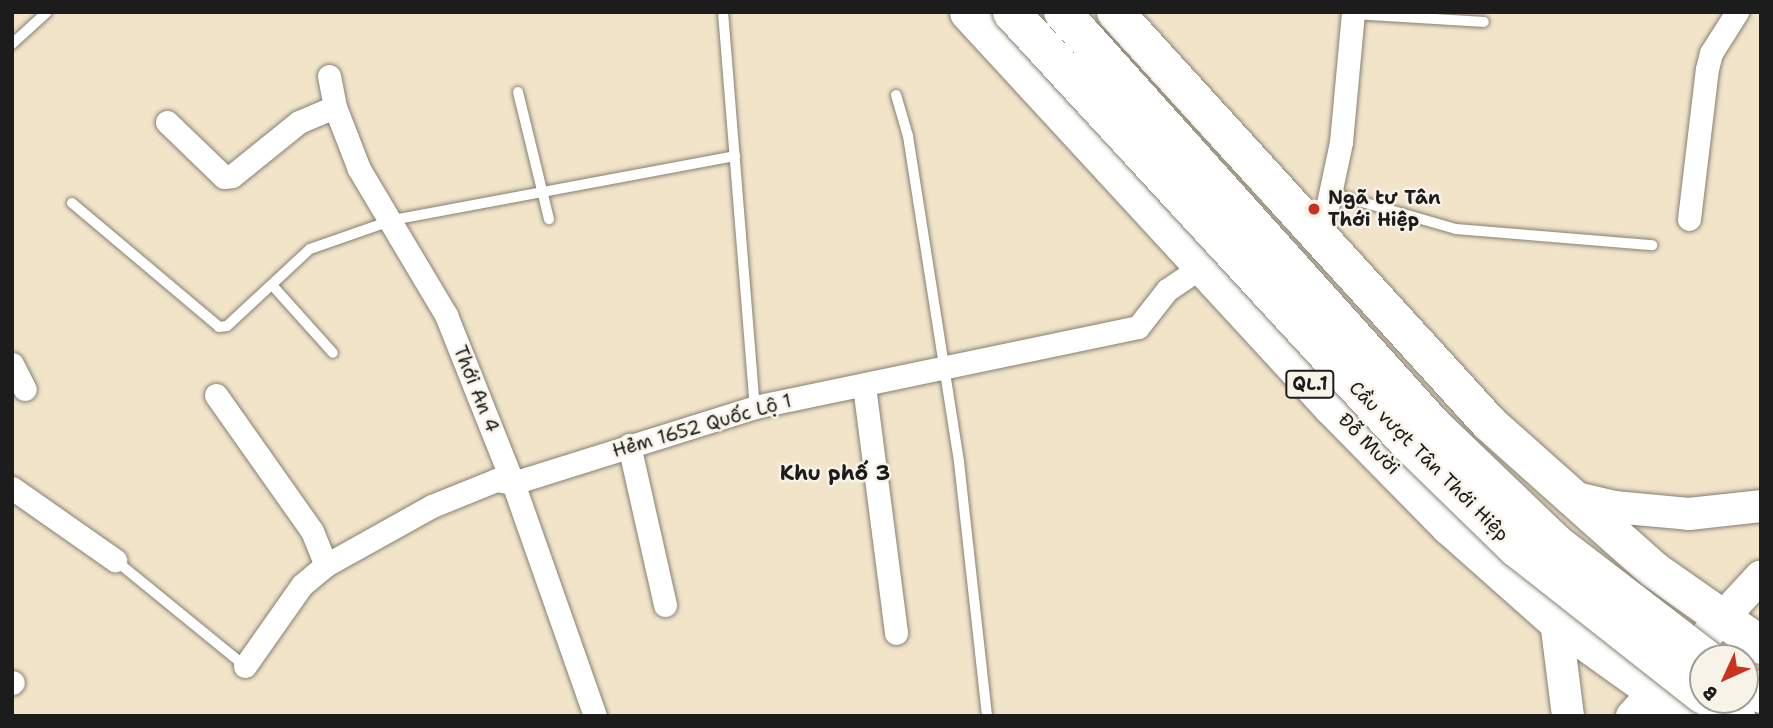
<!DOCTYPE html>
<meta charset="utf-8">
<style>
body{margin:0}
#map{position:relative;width:1773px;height:728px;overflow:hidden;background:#f1e4c9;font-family:"Shantell Sans",sans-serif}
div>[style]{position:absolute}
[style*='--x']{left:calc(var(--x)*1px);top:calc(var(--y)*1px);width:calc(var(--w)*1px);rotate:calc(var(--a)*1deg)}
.roads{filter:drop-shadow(0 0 2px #868072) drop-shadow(0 0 2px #868072)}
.service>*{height:10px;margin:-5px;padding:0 5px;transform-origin:5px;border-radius:5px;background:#fff}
.minor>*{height:23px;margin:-11.5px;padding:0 11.5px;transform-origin:11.5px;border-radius:11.5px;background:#fff}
.secondary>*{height:32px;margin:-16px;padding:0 16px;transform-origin:16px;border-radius:16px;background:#fff}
.trunk>*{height:37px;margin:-18.5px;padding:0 18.5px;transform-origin:18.5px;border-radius:18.5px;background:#fff}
.bridges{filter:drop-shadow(0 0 2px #868072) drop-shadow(0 0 2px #868072)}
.trunk-bridge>*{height:37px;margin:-18.5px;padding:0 18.5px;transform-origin:18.5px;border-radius:18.5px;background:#fff}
.dots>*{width:19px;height:19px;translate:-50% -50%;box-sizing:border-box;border:4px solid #f7f3e8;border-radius:50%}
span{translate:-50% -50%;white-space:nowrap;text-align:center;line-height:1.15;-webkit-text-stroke:5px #f7f3e8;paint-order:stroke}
.shield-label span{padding:2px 5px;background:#f7f3e8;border:2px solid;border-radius:5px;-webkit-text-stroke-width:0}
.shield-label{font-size:18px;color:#1c1c1c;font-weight:700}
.poi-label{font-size:19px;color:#1c1c1c;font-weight:700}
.left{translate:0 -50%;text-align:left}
.street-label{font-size:19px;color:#1c1c1c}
.neighbourhood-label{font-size:21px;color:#1c1c1c;font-weight:700}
.frame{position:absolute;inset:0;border:14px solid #1c1c1c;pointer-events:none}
.north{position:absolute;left:1689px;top:644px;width:70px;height:70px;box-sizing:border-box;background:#f7f3e8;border:2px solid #9f9d96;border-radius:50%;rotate:225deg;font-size:19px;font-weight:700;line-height:28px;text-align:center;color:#1c1c1c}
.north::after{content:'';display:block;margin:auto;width:24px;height:32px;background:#c8321e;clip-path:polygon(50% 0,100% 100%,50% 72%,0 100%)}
</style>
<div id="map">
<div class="roads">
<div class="service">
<div style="--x:723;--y:12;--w:396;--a:85.4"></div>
<div style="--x:1354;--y:14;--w:130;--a:3.5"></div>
<div style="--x:12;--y:44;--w:47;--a:-42.4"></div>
<div style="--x:518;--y:92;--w:131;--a:76.3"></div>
<div style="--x:896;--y:95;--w:43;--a:73.7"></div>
<div style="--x:908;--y:136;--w:330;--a:81.1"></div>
<div style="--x:959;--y:462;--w:256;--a:83.7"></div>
<div style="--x:1331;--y:193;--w:130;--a:16.1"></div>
<div style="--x:1456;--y:229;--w:197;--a:4.7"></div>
<div style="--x:72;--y:203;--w:192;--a:40.1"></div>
<div style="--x:219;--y:327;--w:8;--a:-7"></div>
<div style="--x:227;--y:326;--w:113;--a:-42.9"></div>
<div style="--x:310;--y:249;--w:88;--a:-19.3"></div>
<div style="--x:393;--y:220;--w:348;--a:-10.6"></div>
<div style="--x:272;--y:285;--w:91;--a:48.1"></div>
<div style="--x:115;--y:560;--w:168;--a:39.2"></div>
</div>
<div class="minor">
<div style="--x:329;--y:76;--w:32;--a:79"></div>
<div style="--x:335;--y:107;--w:66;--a:68.8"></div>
<div style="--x:359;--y:169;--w:170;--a:59.2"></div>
<div style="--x:446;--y:315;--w:181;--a:68.3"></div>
<div style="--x:513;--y:483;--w:247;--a:70.6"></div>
<div style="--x:167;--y:122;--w:79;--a:44"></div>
<div style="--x:224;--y:177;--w:8;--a:-7"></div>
<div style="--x:232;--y:176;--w:86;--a:-38.9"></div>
<div style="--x:299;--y:122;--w:39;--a:-23"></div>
<div style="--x:1689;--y:219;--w:151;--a:-83.2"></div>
<div style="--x:1707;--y:69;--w:16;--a:-76"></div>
<div style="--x:1711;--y:53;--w:49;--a:-57.6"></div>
<div style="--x:1320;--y:241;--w:101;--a:-78"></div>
<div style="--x:1341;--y:142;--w:131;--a:-84.7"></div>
<div style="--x:12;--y:364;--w:28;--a:63"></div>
<div style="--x:864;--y:386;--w:249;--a:82.6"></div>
<div style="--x:216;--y:395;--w:166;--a:54.8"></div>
<div style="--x:312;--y:531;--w:37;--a:68"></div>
<div style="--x:629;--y:445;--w:164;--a:77.3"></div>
<div style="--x:12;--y:488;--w:126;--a:35"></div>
<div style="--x:245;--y:666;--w:99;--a:-54.9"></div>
<div style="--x:302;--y:585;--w:31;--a:-40"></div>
<div style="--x:326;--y:565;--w:121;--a:-29.1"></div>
<div style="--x:432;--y:506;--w:69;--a:-22.1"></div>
<div style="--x:496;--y:480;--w:17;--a:10"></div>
<div style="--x:513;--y:483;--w:254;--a:-17.4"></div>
<div style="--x:755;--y:407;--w:391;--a:-11.8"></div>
<div style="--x:1138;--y:327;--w:47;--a:-51.9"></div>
<div style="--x:1167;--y:290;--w:41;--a:-34.1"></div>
<div style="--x:12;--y:683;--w:1;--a:-45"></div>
</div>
<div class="secondary">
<div style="--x:1568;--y:496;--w:47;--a:13.4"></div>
<div style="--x:1614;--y:507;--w:75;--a:5.3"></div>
<div style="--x:1689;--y:514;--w:72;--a:-6.3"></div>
<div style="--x:1556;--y:621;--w:96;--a:82.8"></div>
<div style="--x:1632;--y:716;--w:190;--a:-47.3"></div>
</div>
<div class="trunk">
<div style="--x:968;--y:12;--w:537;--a:47.34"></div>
<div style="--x:1332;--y:407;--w:167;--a:45.5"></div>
<div style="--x:1449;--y:526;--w:143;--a:41.6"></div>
<div style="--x:1556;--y:621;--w:163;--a:35.5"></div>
<div style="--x:1115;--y:12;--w:556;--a:47.7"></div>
<div style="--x:1489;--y:423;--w:221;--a:41.7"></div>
<div style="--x:1654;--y:570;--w:131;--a:35"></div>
</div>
</div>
<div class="bridges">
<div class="trunk-bridge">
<div style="--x:1011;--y:12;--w:586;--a:47.35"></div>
<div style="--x:1408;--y:443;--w:151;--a:44.2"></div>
<div style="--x:1516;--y:548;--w:238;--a:38.2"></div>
<div style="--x:1062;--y:12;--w:554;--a:48.07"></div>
<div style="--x:1432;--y:424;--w:172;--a:43.8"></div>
<div style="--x:1556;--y:543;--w:189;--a:37.5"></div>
<div style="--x:1745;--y:684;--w:19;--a:32"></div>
<div style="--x:1711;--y:700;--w:30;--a:33"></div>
</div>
</div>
<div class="dots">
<div style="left:1314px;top:209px;background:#c8321e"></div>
</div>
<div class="shield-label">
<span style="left:1310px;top:384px">QL.1</span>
</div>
<div class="poi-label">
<span class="left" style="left:1328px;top:209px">Ngã tư Tân<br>Thới Hiệp</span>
</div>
<div class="street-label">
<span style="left:476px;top:389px;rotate:68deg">Thới An 4</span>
<span style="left:702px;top:426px;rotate:-16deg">Hẻm 1652 Quốc Lộ 1</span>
<span style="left:1369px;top:444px;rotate:45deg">Đỗ Mười</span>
<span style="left:1429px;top:461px;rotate:45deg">Cầu vượt Tân Thới Hiệp</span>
</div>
<div class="neighbourhood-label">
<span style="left:835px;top:473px">Khu phố 3</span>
</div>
<div class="frame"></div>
<div class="north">B</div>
</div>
